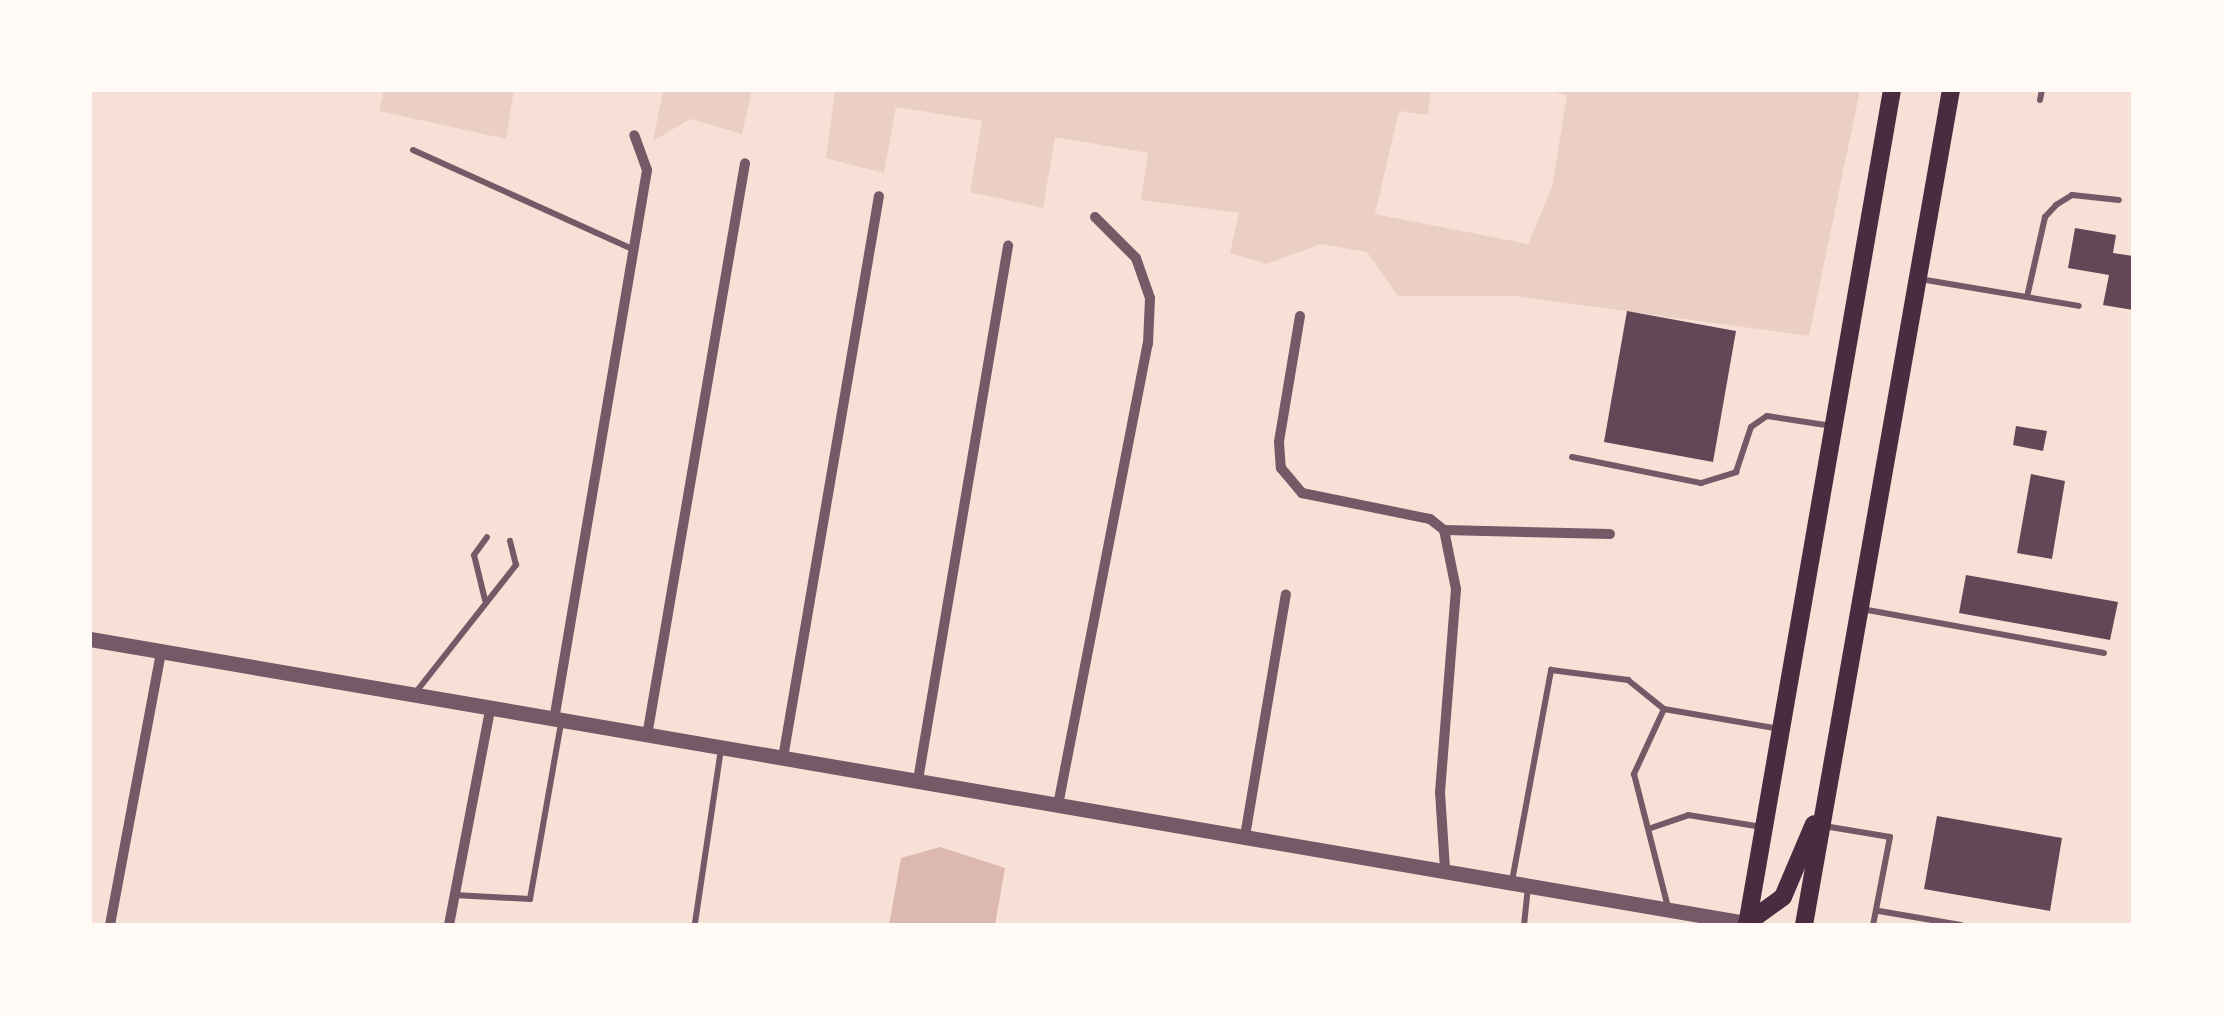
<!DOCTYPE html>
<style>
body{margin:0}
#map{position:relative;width:2223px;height:1015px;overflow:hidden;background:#f7e1d7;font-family:"Archivo Narrow",sans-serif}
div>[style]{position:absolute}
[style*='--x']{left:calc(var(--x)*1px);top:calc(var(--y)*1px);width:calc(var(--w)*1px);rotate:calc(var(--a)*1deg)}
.green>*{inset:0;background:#ebcfc5}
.water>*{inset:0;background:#dcb8b0}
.building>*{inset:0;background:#644757}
.service>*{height:6px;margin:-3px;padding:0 3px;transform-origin:3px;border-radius:3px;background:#755966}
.minor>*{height:10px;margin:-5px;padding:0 5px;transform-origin:5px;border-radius:5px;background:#755966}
.tertiary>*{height:15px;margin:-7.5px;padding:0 7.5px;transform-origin:7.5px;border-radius:7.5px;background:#755966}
.primary>*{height:18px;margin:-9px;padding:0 9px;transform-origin:9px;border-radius:9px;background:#4a2c40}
span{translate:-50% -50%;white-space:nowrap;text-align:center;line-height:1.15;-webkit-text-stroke:8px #fffaf5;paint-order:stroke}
.frame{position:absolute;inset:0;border:92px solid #fffaf5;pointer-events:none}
</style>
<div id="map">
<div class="green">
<div style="clip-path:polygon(384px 90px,514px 90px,506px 139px,379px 111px)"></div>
<div style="clip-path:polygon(663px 90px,752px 90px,742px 134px,690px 119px,653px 141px)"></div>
<div style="clip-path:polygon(835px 90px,1431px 90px,1428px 115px,1399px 111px,1375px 214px,1528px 244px,1552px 187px,1567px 95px,1540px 90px,1860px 90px,1809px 336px,1514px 296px,1398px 296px,1367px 252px,1320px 244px,1267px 264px,1230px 253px,1239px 213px,1141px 200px,1148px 153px,1055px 137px,1043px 208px,970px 192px,982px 121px,896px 107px,884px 173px,848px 164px,826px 158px)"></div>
</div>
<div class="water">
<div style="clip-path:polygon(940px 847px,1005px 868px,995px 925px,889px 925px,901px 858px)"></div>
</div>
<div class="building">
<div style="clip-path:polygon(2075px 228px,2116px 235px,2113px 253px,2133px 256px,2133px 310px,2103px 305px,2109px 275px,2068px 268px)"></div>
<div style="clip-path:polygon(1627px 311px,1736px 331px,1713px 462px,1604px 442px)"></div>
<div style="clip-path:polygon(2016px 426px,2047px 431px,2043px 451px,2013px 445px)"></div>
<div style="clip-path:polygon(2031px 474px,2065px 481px,2052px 559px,2017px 553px)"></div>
<div style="clip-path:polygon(1966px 575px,2118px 602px,2110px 640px,1959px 613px)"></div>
<div style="clip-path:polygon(1937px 816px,2062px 838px,2050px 911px,1924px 889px)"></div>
</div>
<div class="service">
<div style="--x:2040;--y:100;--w:10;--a:-79"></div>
<div style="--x:413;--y:150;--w:240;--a:24.3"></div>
<div style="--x:1920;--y:279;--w:161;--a:9.6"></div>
<div style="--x:2027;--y:297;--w:82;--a:-77.3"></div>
<div style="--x:2045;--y:217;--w:16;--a:-47"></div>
<div style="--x:2056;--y:205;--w:19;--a:-32"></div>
<div style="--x:2072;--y:195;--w:47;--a:6.1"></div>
<div style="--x:1572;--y:457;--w:132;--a:11.4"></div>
<div style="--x:1701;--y:483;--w:37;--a:-17"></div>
<div style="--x:1736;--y:472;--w:47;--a:-71.6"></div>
<div style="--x:1751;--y:427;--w:19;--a:-35"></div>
<div style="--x:1767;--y:416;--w:66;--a:8.7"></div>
<div style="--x:485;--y:600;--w:46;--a:-103.7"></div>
<div style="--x:474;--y:555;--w:22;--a:-54"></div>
<div style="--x:1862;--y:609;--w:246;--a:10.3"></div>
<div style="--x:416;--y:692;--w:162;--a:-51.8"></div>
<div style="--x:516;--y:565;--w:25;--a:-104"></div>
<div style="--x:1664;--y:709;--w:72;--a:114.8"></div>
<div style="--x:1634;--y:774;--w:137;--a:75.7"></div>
<div style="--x:1824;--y:826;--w:67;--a:9.5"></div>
<div style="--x:1890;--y:837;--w:90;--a:100.9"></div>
<div style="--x:1651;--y:828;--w:39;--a:-19"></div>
<div style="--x:1688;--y:815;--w:75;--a:9.2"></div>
<div style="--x:1512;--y:881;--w:215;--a:-79.5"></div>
<div style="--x:1551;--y:670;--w:78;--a:7.4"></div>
<div style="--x:1628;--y:680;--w:46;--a:38.9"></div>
<div style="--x:1664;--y:709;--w:118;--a:9.8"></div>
<div style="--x:454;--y:895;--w:76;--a:3"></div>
<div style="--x:530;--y:899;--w:179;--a:-80"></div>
<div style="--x:1879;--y:911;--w:83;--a:9.7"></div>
<div style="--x:695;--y:923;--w:175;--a:-81.5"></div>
<div style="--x:1524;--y:925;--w:39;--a:-84"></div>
</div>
<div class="minor">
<div style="--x:1300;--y:316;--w:128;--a:99.5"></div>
<div style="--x:1279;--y:442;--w:26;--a:86"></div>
<div style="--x:1281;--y:468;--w:33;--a:50"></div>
<div style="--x:1302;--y:493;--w:131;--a:11.5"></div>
<div style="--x:1430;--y:519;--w:18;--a:38"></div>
<div style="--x:1444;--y:530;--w:166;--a:1.4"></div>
<div style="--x:1444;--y:530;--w:60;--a:78.5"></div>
<div style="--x:1456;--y:589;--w:204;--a:94.5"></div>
<div style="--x:1440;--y:792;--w:77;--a:86.3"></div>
<div style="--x:554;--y:720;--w:558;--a:-80.4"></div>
<div style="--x:647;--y:170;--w:37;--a:-110"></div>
<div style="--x:647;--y:736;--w:581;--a:-80.29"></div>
<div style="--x:783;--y:758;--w:570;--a:-80.31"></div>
<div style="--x:918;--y:780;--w:542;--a:-80.43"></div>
<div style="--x:1058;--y:805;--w:470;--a:-79"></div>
<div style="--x:1148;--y:344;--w:46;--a:-87.5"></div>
<div style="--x:1150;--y:298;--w:42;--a:-109.3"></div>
<div style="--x:1136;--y:258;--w:58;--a:-135"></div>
<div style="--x:1245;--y:836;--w:245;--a:-80.4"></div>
<div style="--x:110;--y:925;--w:277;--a:-79.4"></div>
<div style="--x:449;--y:925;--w:218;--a:-79.2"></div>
</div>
<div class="tertiary">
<div style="--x:90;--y:639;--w:1681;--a:9.73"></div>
</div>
<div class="primary">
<div style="--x:1747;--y:923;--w:44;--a:-35.8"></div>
<div style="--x:1783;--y:897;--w:79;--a:-67"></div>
<div style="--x:1747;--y:925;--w:847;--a:-80.15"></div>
<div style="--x:1804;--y:925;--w:848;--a:-80.02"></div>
</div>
<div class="frame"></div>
</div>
